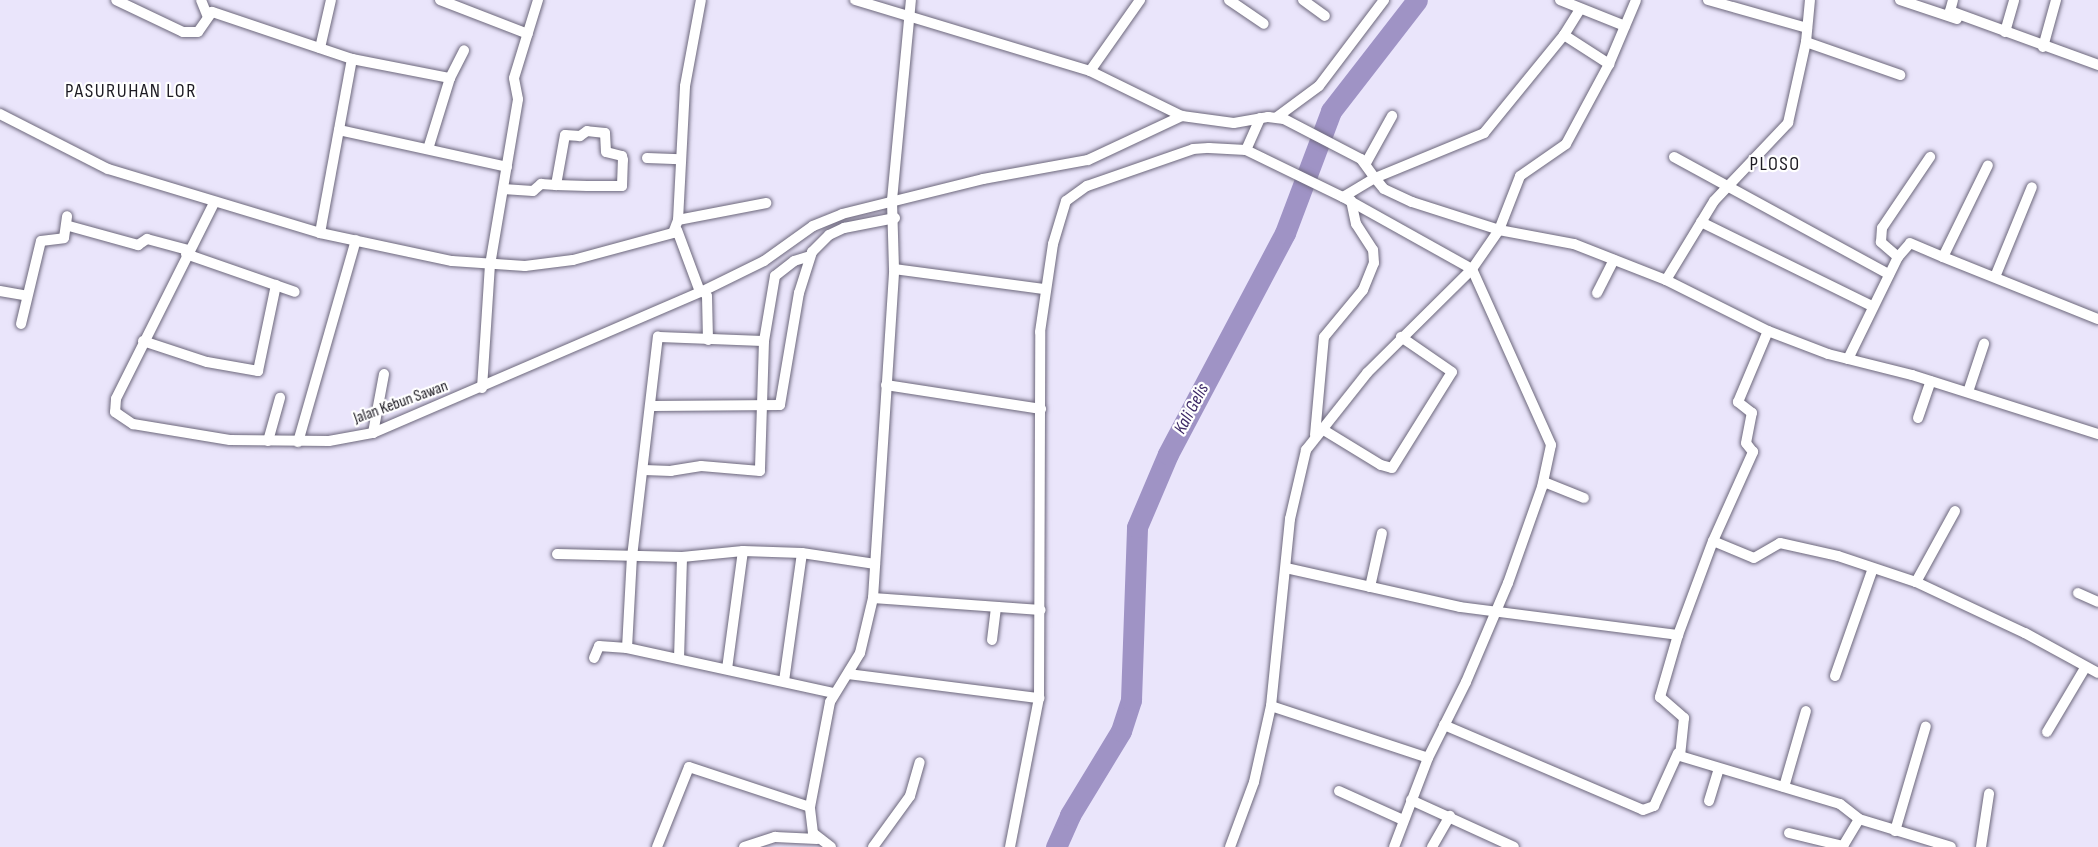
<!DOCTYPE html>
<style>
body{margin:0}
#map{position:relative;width:2098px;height:847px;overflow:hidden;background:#eae5fb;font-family:"Sofia Sans Condensed",sans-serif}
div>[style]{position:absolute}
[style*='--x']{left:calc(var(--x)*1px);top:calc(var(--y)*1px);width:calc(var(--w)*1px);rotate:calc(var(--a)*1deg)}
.river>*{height:21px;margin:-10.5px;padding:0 10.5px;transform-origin:10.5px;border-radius:10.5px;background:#9f93c5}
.roads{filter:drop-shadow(0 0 2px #6c677b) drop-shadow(0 0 2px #6c677b)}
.minor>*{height:10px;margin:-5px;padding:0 5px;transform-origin:5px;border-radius:5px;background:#fff}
span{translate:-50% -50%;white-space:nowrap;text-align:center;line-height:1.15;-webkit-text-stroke:4.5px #fff;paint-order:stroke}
.street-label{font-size:16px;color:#1d1b23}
.water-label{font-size:18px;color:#3d2966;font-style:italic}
.quarter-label{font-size:20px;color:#1d1b23;letter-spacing:1.5px}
</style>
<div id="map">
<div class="river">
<div style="--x:1056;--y:847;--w:35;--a:-66"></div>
<div style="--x:1070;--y:815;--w:98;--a:-58.7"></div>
<div style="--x:1121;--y:731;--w:33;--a:-72"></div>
<div style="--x:1131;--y:700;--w:173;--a:-88"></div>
<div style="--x:1137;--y:527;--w:79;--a:-67"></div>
<div style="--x:1168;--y:454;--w:250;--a:-62.1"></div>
<div style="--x:1285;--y:233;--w:130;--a:-69.3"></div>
<div style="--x:1331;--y:111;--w:140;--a:-52.2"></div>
</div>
<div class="roads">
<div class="minor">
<div style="--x:201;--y:0;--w:16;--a:68"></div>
<div style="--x:440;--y:0;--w:94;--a:21.1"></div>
<div style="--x:855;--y:0;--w:245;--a:16.8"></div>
<div style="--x:1090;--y:71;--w:102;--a:26.1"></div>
<div style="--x:1182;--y:116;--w:52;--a:7.7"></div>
<div style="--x:1234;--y:123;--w:35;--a:-10"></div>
<div style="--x:1268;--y:117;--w:16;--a:7"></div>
<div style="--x:1284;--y:119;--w:87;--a:27.5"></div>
<div style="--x:1361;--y:159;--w:24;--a:54"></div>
<div style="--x:1375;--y:178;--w:118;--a:-22.4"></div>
<div style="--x:1484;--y:133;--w:127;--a:-50.8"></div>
<div style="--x:1564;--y:35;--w:54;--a:32.8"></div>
<div style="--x:1229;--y:0;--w:42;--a:34.4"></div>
<div style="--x:1303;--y:0;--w:27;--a:36"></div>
<div style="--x:1560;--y:0;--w:70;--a:21.8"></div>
<div style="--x:1708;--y:0;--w:103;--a:15.8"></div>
<div style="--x:1900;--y:0;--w:60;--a:18.4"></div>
<div style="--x:1953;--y:0;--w:11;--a:105"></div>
<div style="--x:1950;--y:11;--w:158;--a:20"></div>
<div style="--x:2005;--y:32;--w:33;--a:-74"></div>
<div style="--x:1564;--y:35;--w:31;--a:-58"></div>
<div style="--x:1806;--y:42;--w:100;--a:19.3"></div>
<div style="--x:2043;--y:47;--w:49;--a:-74.5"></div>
<div style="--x:320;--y:48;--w:49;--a:-77.1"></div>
<div style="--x:352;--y:59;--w:100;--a:11"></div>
<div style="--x:450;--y:78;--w:74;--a:107.2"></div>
<div style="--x:1090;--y:71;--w:87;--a:-54.8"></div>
<div style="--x:450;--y:78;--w:31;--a:-63"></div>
<div style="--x:0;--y:114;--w:121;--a:27"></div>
<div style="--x:108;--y:169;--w:221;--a:16.8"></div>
<div style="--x:320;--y:233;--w:177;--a:-79.6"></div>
<div style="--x:352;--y:59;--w:148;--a:-161.4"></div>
<div style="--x:212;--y:12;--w:24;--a:125"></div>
<div style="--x:198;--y:32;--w:15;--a:180"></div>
<div style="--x:183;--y:32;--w:74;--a:-154.5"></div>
<div style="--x:1277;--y:117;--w:52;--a:-36.4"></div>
<div style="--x:1319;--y:86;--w:108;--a:-52.9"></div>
<div style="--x:339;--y:130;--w:172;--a:12.4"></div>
<div style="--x:1246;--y:150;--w:35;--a:-66"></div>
<div style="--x:1674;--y:157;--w:245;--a:28.6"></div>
<div style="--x:647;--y:158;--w:33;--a:2"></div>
<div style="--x:1366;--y:163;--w:54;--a:-61"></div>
<div style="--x:503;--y:189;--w:30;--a:4"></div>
<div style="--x:533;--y:191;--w:11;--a:-41"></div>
<div style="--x:541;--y:184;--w:15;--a:4"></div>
<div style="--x:556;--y:185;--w:31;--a:2"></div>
<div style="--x:587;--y:186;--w:35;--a:0"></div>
<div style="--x:622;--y:186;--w:26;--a:-88"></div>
<div style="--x:623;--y:160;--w:4;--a:-104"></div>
<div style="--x:622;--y:156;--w:16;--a:-166"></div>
<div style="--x:606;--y:152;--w:19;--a:-93"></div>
<div style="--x:605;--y:133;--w:18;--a:-174"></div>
<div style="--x:587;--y:131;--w:9;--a:144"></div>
<div style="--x:580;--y:136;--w:15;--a:-176"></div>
<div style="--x:565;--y:135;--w:51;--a:100.2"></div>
<div style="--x:1343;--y:197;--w:148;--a:29.2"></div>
<div style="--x:1472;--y:269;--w:193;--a:65.8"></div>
<div style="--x:1551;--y:445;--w:43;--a:102.1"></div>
<div style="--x:1542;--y:487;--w:102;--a:109.5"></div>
<div style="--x:1508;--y:583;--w:108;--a:113"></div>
<div style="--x:1466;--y:682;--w:85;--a:116.6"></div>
<div style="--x:1428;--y:758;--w:95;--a:110.9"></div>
<div style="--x:214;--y:203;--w:219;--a:116.6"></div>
<div style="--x:116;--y:399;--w:13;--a:94"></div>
<div style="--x:115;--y:412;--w:22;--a:34"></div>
<div style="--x:133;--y:424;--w:98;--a:9.4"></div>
<div style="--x:230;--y:440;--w:99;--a:0.6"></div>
<div style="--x:329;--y:441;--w:45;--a:-10.3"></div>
<div style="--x:373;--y:433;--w:359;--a:-23.3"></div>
<div style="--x:703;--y:291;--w:68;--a:-26.2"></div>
<div style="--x:764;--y:261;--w:60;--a:-35.5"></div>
<div style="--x:813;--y:226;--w:31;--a:-22"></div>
<div style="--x:842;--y:214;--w:145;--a:-13.9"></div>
<div style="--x:983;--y:179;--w:107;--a:-10.3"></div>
<div style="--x:1088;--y:160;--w:104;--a:-25.1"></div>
<div style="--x:678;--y:220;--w:90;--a:-10.9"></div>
<div style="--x:1701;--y:222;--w:191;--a:26.2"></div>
<div style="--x:69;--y:226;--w:72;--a:15.4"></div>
<div style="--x:138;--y:245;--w:11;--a:-34"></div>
<div style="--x:147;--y:239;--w:42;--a:15"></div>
<div style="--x:677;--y:230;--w:66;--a:69.6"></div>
<div style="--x:320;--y:233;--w:135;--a:12"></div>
<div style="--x:452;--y:261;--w:73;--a:3.9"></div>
<div style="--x:525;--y:266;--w:48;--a:-7.1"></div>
<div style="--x:573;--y:260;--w:104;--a:-15.1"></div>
<div style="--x:673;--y:233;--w:14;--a:-69"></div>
<div style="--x:678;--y:220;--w:134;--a:-87"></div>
<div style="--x:685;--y:86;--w:87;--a:-79.5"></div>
<div style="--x:186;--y:254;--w:115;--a:19.2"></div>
<div style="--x:1898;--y:257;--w:18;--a:-49"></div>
<div style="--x:1910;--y:243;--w:36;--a:23"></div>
<div style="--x:1943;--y:257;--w:102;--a:-63.9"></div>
<div style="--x:1943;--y:257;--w:167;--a:21.8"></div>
<div style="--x:894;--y:269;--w:151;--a:7.6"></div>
<div style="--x:1995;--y:277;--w:97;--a:-67.7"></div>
<div style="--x:1666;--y:280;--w:92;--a:-58.7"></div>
<div style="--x:1714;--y:201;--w:108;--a:-46.5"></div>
<div style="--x:1788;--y:123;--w:83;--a:-77.5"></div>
<div style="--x:1806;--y:42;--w:42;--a:-84.6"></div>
<div style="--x:0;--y:291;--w:27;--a:10"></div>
<div style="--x:703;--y:291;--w:6;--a:51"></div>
<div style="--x:707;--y:296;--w:44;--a:88.7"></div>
<div style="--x:1597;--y:293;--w:37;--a:-63"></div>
<div style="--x:21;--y:324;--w:85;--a:-76.5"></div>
<div style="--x:41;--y:241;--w:23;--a:-7"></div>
<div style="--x:64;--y:238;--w:22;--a:-82"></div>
<div style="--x:143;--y:341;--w:67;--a:18.2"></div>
<div style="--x:207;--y:362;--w:52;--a:10"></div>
<div style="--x:258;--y:371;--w:88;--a:-78.2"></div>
<div style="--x:764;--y:341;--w:66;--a:-80.4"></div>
<div style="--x:775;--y:276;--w:24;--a:-38"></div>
<div style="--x:794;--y:261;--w:17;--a:-17"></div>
<div style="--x:1848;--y:359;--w:114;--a:-63.9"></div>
<div style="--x:1898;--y:257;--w:23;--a:-139"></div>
<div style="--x:1881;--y:242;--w:14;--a:-86"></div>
<div style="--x:1882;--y:228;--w:86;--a:-55.9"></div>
<div style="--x:886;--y:385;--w:157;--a:8.8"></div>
<div style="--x:482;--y:388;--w:123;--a:-86.3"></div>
<div style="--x:490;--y:265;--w:168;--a:-80.4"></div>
<div style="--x:518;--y:99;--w:21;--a:-101"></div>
<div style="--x:514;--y:78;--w:82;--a:-72.9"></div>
<div style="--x:1968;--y:392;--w:51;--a:-71.6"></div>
<div style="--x:652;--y:406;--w:128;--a:-0.4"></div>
<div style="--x:780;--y:405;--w:114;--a:-80.4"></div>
<div style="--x:799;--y:293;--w:43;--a:-72.4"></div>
<div style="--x:812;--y:252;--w:24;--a:-45"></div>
<div style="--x:829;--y:235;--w:17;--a:-25"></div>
<div style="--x:844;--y:228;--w:52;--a:-11.1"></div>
<div style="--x:1918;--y:418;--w:39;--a:-71"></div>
<div style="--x:1322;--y:429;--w:69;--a:31.4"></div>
<div style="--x:1381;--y:465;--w:11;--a:15"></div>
<div style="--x:1392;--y:468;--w:113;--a:-58"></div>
<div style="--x:1452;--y:372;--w:62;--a:-145.5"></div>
<div style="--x:373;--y:433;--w:60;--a:-79.4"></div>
<div style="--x:1315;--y:435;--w:98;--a:-84.8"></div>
<div style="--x:1324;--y:337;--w:61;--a:-50.3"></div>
<div style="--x:1363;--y:290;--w:29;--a:-68"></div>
<div style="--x:1374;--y:263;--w:13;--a:-94"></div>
<div style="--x:1373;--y:250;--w:31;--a:-123"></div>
<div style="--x:1356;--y:224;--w:24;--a:-102"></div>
<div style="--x:268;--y:441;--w:45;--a:-74.4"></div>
<div style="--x:298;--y:442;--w:210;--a:-74"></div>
<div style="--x:1544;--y:482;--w:43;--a:21.8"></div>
<div style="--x:1713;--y:541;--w:98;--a:-65.8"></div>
<div style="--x:1753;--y:452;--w:11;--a:-128"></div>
<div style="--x:1746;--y:443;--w:31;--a:-79"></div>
<div style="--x:1752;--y:413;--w:18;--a:-142"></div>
<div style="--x:1738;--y:402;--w:77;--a:-67.1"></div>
<div style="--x:557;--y:554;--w:125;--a:1.4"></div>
<div style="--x:682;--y:557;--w:61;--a:-5.6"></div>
<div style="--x:743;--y:551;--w:59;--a:1.9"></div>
<div style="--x:802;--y:553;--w:74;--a:8.6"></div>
<div style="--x:1286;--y:568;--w:178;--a:12.6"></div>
<div style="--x:1460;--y:607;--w:220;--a:7.3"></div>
<div style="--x:1678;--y:635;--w:65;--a:106.2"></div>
<div style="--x:1660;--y:697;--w:32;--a:41"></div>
<div style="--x:1684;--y:718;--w:38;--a:96"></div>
<div style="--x:1680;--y:756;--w:167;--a:16.7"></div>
<div style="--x:1840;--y:804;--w:24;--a:38"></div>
<div style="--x:1859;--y:819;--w:96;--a:16.9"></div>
<div style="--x:1916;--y:582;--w:81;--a:-61.2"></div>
<div style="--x:1370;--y:587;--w:55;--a:-77.5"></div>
<div style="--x:2078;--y:593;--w:22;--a:24"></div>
<div style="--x:873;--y:598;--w:168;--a:4.1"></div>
<div style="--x:1678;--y:635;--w:100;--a:-69.6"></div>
<div style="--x:1713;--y:541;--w:44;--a:22.5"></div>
<div style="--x:1754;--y:558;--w:30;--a:-30"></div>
<div style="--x:1780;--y:543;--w:59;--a:12.6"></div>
<div style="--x:1838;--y:556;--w:82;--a:18.4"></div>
<div style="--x:1916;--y:582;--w:120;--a:25.1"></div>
<div style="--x:2025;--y:633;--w:83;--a:28.7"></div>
<div style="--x:992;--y:640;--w:33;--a:-83"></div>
<div style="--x:627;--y:648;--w:91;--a:-86.9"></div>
<div style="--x:632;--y:557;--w:222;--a:-83.3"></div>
<div style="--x:658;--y:337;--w:106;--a:2.2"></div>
<div style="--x:764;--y:341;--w:130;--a:91.8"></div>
<div style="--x:760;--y:471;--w:59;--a:-175.2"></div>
<div style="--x:701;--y:466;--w:30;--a:171"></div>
<div style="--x:671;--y:471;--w:27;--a:-178"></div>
<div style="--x:594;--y:658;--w:13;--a:-67"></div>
<div style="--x:599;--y:646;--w:28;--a:4"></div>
<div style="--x:627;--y:648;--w:212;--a:12.3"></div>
<div style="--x:679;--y:659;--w:102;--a:-88.3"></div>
<div style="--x:727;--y:669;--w:119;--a:-82.3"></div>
<div style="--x:848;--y:674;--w:193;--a:7.2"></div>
<div style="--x:1835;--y:676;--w:114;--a:-70.6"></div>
<div style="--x:784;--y:681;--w:129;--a:-82"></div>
<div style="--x:1271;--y:706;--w:165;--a:18.3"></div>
<div style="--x:1444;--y:725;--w:216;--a:23.1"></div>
<div style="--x:1643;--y:810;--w:12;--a:-20"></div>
<div style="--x:1654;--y:806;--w:58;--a:-65.6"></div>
<div style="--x:2047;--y:732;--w:74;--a:-59.3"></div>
<div style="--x:1784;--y:787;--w:79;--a:-73.9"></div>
<div style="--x:1339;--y:791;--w:70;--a:24.4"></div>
<div style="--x:1411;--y:800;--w:113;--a:24.5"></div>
<div style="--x:1709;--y:801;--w:34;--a:-73"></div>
<div style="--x:1895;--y:831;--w:109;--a:-73.6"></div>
<div style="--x:1789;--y:833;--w:56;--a:13.5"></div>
<div style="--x:1843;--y:846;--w:31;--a:-59"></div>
<div style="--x:657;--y:847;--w:86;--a:-68.2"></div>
<div style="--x:689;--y:767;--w:127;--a:18.3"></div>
<div style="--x:744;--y:847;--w:33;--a:-18"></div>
<div style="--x:775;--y:837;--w:42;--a:2.7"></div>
<div style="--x:831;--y:847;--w:23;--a:-142"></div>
<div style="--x:813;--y:833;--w:26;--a:-97"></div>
<div style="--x:810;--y:807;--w:107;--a:-79.2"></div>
<div style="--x:830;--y:702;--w:57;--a:-58.5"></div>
<div style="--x:860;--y:653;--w:57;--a:-76.7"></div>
<div style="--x:873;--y:598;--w:330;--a:-86.3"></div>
<div style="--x:894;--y:269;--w:69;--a:-91.7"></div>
<div style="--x:892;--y:200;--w:201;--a:-84.6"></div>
<div style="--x:873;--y:847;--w:63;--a:-54"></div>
<div style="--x:910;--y:796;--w:35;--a:-74"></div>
<div style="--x:1010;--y:847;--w:152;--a:-79"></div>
<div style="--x:1039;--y:698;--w:366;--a:-89.8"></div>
<div style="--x:1040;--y:332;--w:89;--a:-81.6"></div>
<div style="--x:1053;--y:244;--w:45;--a:-73.2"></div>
<div style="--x:1066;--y:201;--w:26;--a:-36"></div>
<div style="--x:1087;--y:186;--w:112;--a:-19.2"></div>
<div style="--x:1193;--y:149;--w:16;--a:-4"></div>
<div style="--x:1209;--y:148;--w:37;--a:3"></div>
<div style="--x:1246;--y:150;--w:108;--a:25.9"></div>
<div style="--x:1343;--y:197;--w:37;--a:-31"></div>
<div style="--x:1375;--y:178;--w:14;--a:51"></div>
<div style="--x:1384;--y:189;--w:31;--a:25"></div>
<div style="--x:1412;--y:202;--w:91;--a:17.8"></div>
<div style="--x:1499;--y:230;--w:58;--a:-68.7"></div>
<div style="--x:1520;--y:176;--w:56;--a:-34.8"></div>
<div style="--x:1566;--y:144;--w:91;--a:-61.7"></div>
<div style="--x:1609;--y:64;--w:69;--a:-67.1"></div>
<div style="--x:1230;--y:847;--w:69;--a:-69.7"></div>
<div style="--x:1254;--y:782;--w:78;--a:-77.4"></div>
<div style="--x:1271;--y:706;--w:188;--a:-84.2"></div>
<div style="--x:1290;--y:519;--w:71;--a:-76.9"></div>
<div style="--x:1306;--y:450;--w:98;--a:-51.6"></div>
<div style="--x:1367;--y:373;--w:148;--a:-44.7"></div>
<div style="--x:1472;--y:269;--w:47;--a:-55.3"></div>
<div style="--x:1499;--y:230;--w:76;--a:10.6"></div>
<div style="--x:1574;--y:244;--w:99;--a:21.4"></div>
<div style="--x:1666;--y:280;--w:114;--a:26.6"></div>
<div style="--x:1768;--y:331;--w:64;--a:21"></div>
<div style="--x:1828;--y:354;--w:87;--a:14"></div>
<div style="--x:1912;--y:375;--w:195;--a:17.6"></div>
<div style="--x:1432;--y:847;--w:36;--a:-60"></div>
<div style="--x:1981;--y:847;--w:54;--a:-81.4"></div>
</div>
</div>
<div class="street-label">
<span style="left:401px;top:403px;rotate:-20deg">Jalan Kebun Sawan</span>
</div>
<div class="water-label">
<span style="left:1192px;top:409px;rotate:-62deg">Kali Gelis</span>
</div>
<div class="quarter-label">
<span style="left:131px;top:91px">PASURUHAN LOR</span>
<span style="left:1775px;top:164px">PLOSO</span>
</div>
</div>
